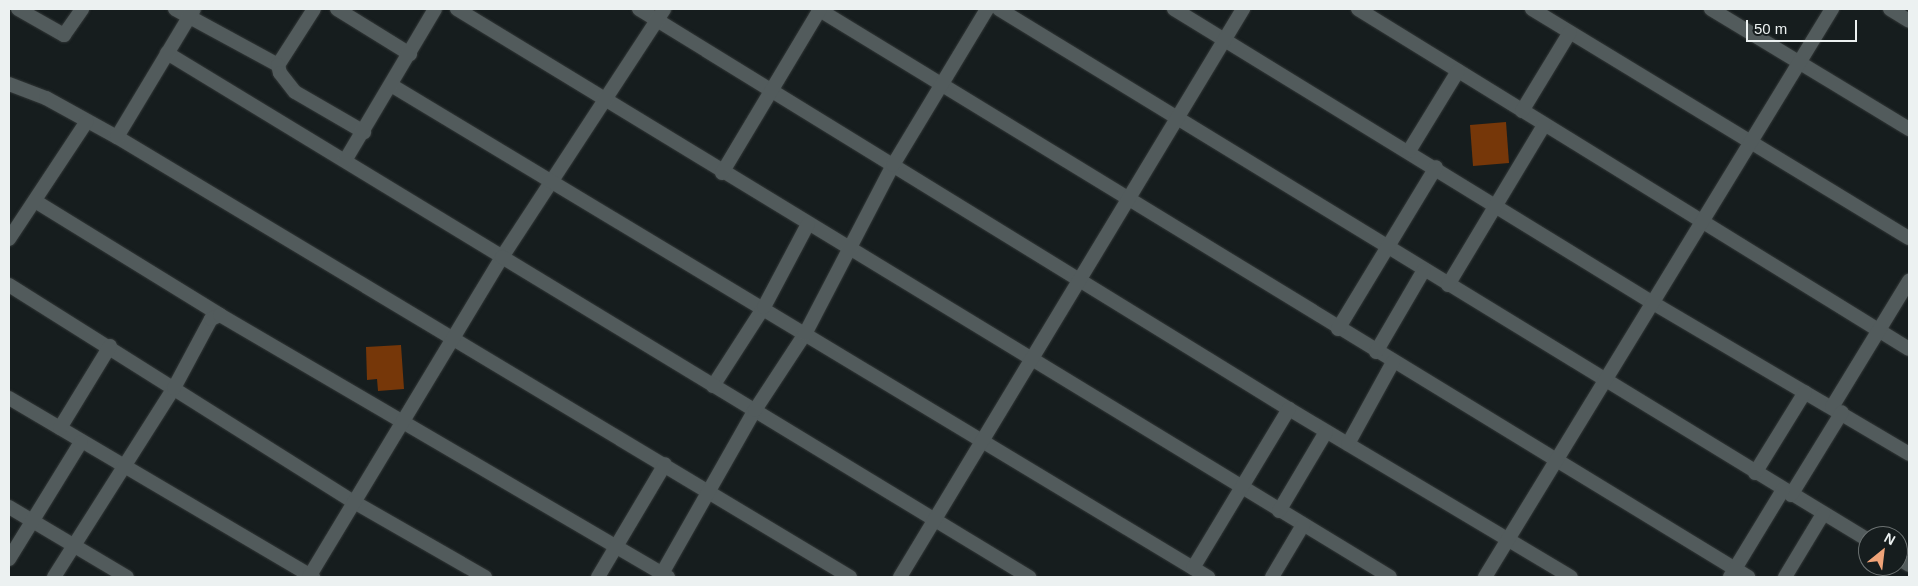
<!DOCTYPE html>
<style>
body{margin:0}
#map{position:relative;width:1918px;height:586px;overflow:hidden;background:#161d1e;font-family:Arial,sans-serif}
div>[style]{position:absolute}
[style*='--x']{left:calc(var(--x)*1px);top:calc(var(--y)*1px);width:calc(var(--w)*1px);rotate:calc(var(--a)*1deg)}
.building>*{inset:0;background:#763709}
.roads{filter:drop-shadow(0 0 1px #323737) drop-shadow(0 0 1px #323737)}
.minor>*{height:14px;margin:-7px;padding:0 7px;transform-origin:7px;border-radius:7px;background:#525b5c}
span{translate:-50% -50%;white-space:nowrap;text-align:center;line-height:1.15;-webkit-text-stroke:4.5px #161d1e;paint-order:stroke}
.frame{position:absolute;inset:0;border:10px solid #ecf1f1;pointer-events:none}
.north{position:absolute;left:1858px;top:526px;width:50px;height:50px;box-sizing:border-box;background:#161d1e;border:1px solid #6c7272;border-radius:50%;rotate:29deg;font-size:14px;font-weight:700;line-height:20px;text-align:center;color:#ecf1f1}
.north::after{content:'';display:block;margin:auto;width:18px;height:22px;background:#efa378;clip-path:polygon(50% 0,100% 100%,50% 72%,0 100%)}
.scale{position:absolute;left:1746px;top:20px;width:111px;height:22px;box-sizing:border-box;border:2px solid #ecf1f1;border-top:0;padding-left:6px;font-size:15px;line-height:18px;white-space:nowrap;color:#ecf1f1;-webkit-text-stroke:4px #161d1e;paint-order:stroke}
</style>
<div id="map">
<div class="building">
<div style="clip-path:polygon(1506px 122px,1509px 163px,1473px 166px,1470px 125px)"></div>
<div style="clip-path:polygon(401px 345px,404px 389px,378px 391px,377px 379px,367px 380px,366px 347px)"></div>
</div>
<div class="roads">
<div class="minor">
<div style="--x:18;--y:9;--w:53;--a:29.5"></div>
<div style="--x:64;--y:35;--w:32;--a:-55"></div>
<div style="--x:175;--y:9;--w:117;--a:28.5"></div>
<div style="--x:314;--y:9;--w:67;--a:122.7"></div>
<div style="--x:278;--y:65;--w:8;--a:76"></div>
<div style="--x:280;--y:73;--w:24;--a:52"></div>
<div style="--x:295;--y:92;--w:80;--a:30.1"></div>
<div style="--x:337;--y:9;--w:86;--a:31.7"></div>
<div style="--x:457;--y:9;--w:1092;--a:31.33"></div>
<div style="--x:639;--y:9;--w:763;--a:31.61"></div>
<div style="--x:1289;--y:409;--w:328;--a:30.8"></div>
<div style="--x:818;--y:9;--w:1090;--a:31.41"></div>
<div style="--x:999;--y:9;--w:1018;--a:31.43"></div>
<div style="--x:1174;--y:9;--w:562;--a:31.54"></div>
<div style="--x:1653;--y:303;--w:297;--a:30.5"></div>
<div style="--x:1358;--y:9;--w:647;--a:31.68"></div>
<div style="--x:1532;--y:9;--w:441;--a:31.3"></div>
<div style="--x:1711;--y:9;--w:232;--a:31.2"></div>
<div style="--x:1890;--y:9;--w:22;--a:32"></div>
<div style="--x:167;--y:53;--w:392;--a:31.3"></div>
<div style="--x:502;--y:257;--w:296;--a:-56.8"></div>
<div style="--x:9;--y:84;--w:40;--a:21"></div>
<div style="--x:46;--y:98;--w:81;--a:28.8"></div>
<div style="--x:117;--y:137;--w:855;--a:30.98"></div>
<div style="--x:391;--y:85;--w:954;--a:31.06"></div>
<div style="--x:1522;--y:111;--w:92;--a:-58.7"></div>
<div style="--x:117;--y:137;--w:149;--a:-59"></div>
<div style="--x:1409;--y:151;--w:94;--a:-58.5"></div>
<div style="--x:346;--y:159;--w:174;--a:-59.3"></div>
<div style="--x:722;--y:173;--w:191;--a:-59.1"></div>
<div style="--x:35;--y:201;--w:217;--a:31.6"></div>
<div style="--x:9;--y:239;--w:141;--a:-56.5"></div>
<div style="--x:9;--y:285;--w:408;--a:32.2"></div>
<div style="--x:354;--y:502;--w:151;--a:29.8"></div>
<div style="--x:1448;--y:285;--w:187;--a:-59"></div>
<div style="--x:1338;--y:329;--w:189;--a:-58.8"></div>
<div style="--x:1376;--y:352;--w:95;--a:-59.7"></div>
<div style="--x:713;--y:386;--w:94;--a:-57.2"></div>
<div style="--x:764;--y:307;--w:94;--a:-62.1"></div>
<div style="--x:9;--y:398;--w:353;--a:30.5"></div>
<div style="--x:1832;--y:407;--w:148;--a:-58.6"></div>
<div style="--x:60;--y:428;--w:96;--a:-58.6"></div>
<div style="--x:1348;--y:444;--w:94;--a:-61.2"></div>
<div style="--x:1755;--y:473;--w:95;--a:-58.3"></div>
<div style="--x:1791;--y:495;--w:97;--a:-58.4"></div>
<div style="--x:9;--y:507;--w:137;--a:30.7"></div>
<div style="--x:1279;--y:511;--w:92;--a:-59.3"></div>
<div style="--x:1898;--y:558;--w:13;--a:32"></div>
<div style="--x:9;--y:559;--w:137;--a:-58.4"></div>
<div style="--x:1193;--y:568;--w:186;--a:-58.9"></div>
<div style="--x:54;--y:577;--w:224;--a:-57.6"></div>
<div style="--x:174;--y:388;--w:78;--a:-61.8"></div>
<div style="--x:211;--y:319;--w:10;--a:-24"></div>
<div style="--x:220;--y:315;--w:519;--a:30.32"></div>
<div style="--x:309;--y:577;--w:374;--a:-58.9"></div>
<div style="--x:502;--y:257;--w:617;--a:31.27"></div>
<div style="--x:598;--y:577;--w:131;--a:-59.3"></div>
<div style="--x:660;--y:577;--w:192;--a:-60.4"></div>
<div style="--x:755;--y:410;--w:91;--a:-56.7"></div>
<div style="--x:805;--y:334;--w:191;--a:-62.5"></div>
<div style="--x:893;--y:165;--w:182;--a:-58.9"></div>
<div style="--x:900;--y:577;--w:664;--a:-58.87"></div>
<div style="--x:1272;--y:577;--w:61;--a:-59.2"></div>
<div style="--x:1485;--y:577;--w:666;--a:-58.58"></div>
<div style="--x:1730;--y:577;--w:102;--a:-58.7"></div>
<div style="--x:1785;--y:577;--w:74;--a:-58.9"></div>
</div>
</div>
<div class="frame"></div>
<div class="north">N</div>
<div class="scale">50 m</div>
</div>
